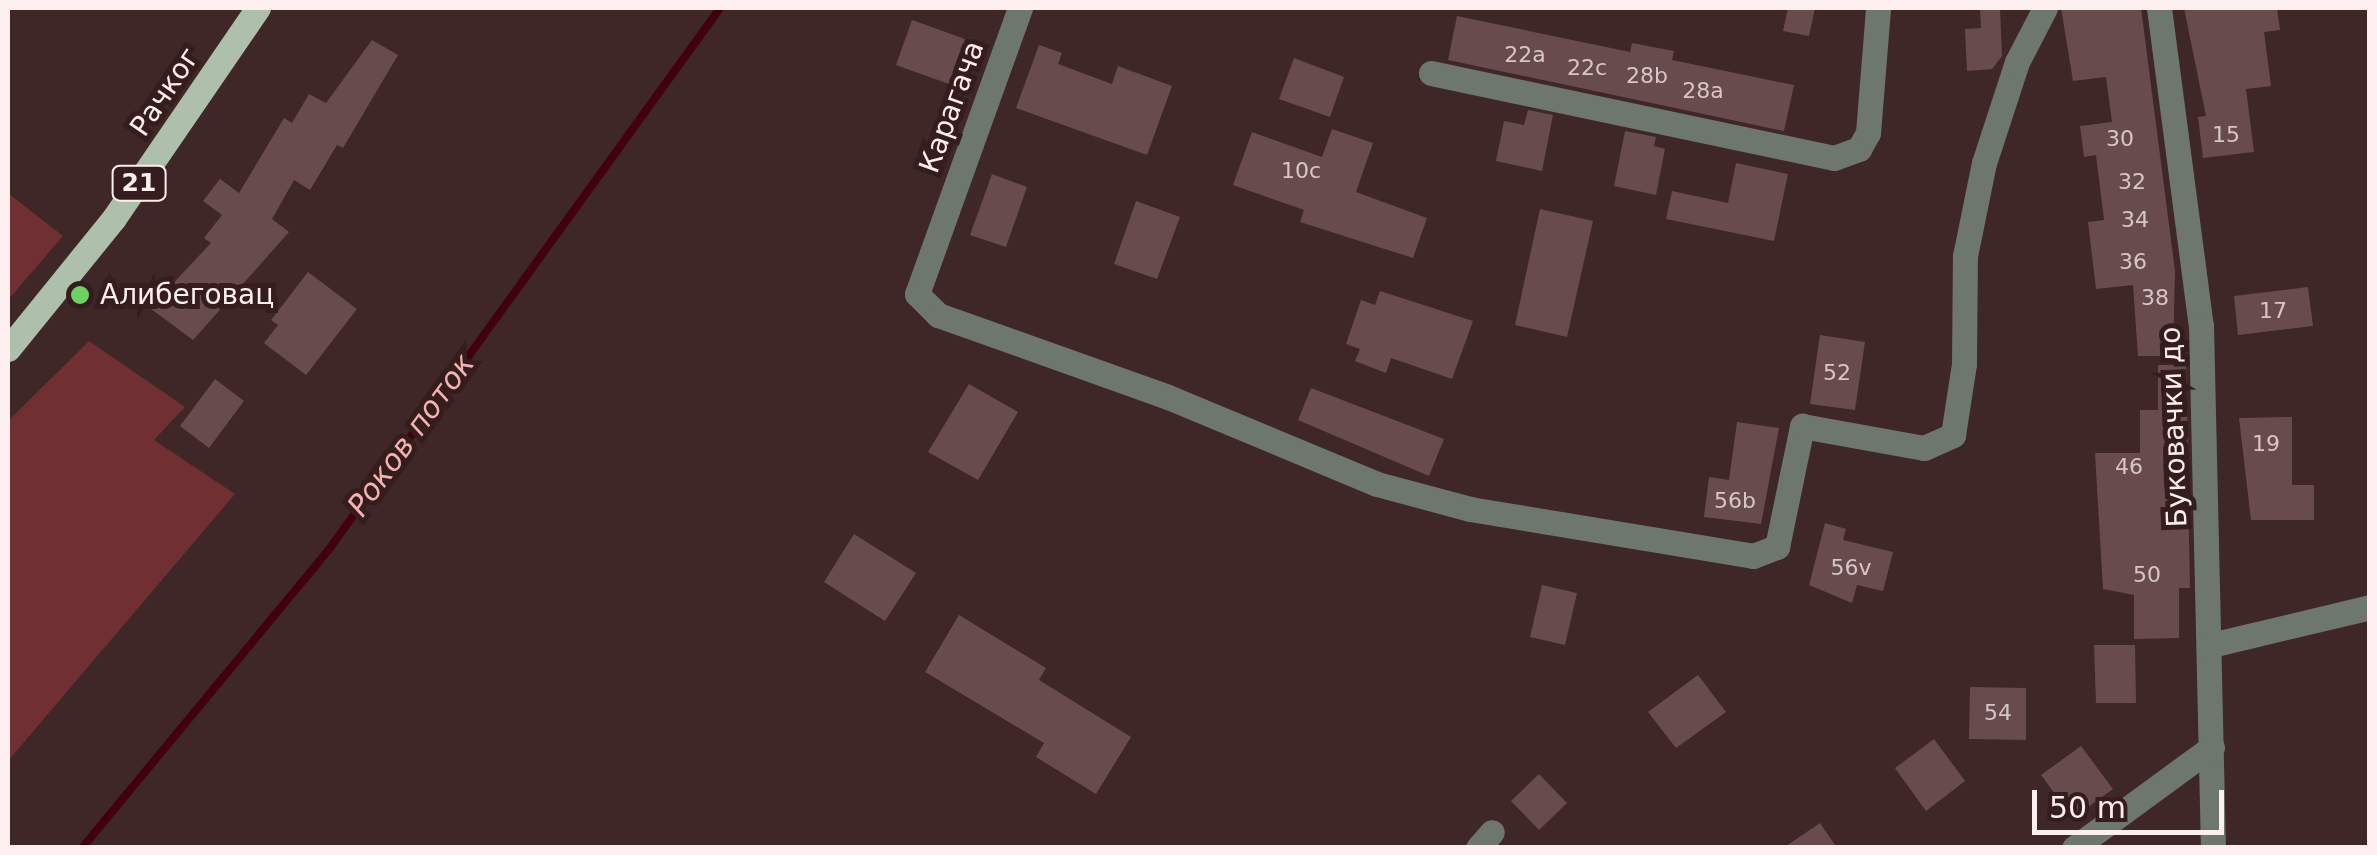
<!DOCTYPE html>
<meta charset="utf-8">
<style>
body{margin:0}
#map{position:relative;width:2377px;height:855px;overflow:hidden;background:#3f2627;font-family:"DejaVu Sans",sans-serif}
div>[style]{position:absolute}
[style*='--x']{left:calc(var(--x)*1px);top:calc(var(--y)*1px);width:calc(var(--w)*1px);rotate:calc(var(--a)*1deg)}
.green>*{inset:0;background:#6f2f33}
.stream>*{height:8px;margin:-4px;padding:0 4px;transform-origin:4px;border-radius:4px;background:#41000a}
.building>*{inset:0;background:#684c4d}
.minor>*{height:25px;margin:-12.5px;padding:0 12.5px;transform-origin:12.5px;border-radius:12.5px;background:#6e776d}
.major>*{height:25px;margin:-12.5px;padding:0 12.5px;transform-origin:12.5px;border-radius:12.5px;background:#aebfac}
.dots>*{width:28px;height:28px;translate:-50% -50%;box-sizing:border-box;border:5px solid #351d1d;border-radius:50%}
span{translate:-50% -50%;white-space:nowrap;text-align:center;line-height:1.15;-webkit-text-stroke:10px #351d1d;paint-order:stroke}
.number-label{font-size:22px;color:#d8c6c6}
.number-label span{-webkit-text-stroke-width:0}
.shield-label span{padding:2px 8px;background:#351d1d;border:2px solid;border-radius:8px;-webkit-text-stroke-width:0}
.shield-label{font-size:25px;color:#fdefef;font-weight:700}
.street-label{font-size:28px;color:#fdefef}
.poi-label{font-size:28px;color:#fdefef}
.left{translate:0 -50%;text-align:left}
.water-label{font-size:30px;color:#f4b2b2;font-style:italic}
.frame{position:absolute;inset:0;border:10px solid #fdefef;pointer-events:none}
.scale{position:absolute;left:2032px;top:790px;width:192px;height:45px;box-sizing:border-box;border:5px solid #fdefef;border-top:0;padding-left:12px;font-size:30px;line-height:35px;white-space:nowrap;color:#fdefef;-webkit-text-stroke:8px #351d1d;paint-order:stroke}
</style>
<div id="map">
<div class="green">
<div style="clip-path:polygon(8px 193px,63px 236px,8px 300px)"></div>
<div style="clip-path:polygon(89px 341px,185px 407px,154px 440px,235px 494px,8px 761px,8px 421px)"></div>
</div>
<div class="stream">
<div style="--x:82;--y:848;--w:389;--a:-50.4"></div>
<div style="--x:330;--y:548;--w:666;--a:-54.16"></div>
</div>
<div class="building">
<div style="clip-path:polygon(1788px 8px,1815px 8px,1809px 36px,1783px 31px)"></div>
<div style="clip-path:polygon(1980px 8px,2000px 8px,2002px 56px,1992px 69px,1967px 71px,1965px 29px,1981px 28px)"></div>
<div style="clip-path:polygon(2061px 8px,2141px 8px,2175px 271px,2173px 356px,2138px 356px,2133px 285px,2096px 289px,2088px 222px,2104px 220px,2096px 155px,2084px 157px,2080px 126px,2112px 122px,2106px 77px,2073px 81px)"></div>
<div style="clip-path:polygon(2184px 8px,2277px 8px,2280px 30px,2264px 32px,2271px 86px,2246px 89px,2254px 152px,2203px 158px,2198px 117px,2206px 116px)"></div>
<div style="clip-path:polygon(1457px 16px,1630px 52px,1632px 43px,1674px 51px,1672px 60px,1794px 85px,1784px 131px,1448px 60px)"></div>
<div style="clip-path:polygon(912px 20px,965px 39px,949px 84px,896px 65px)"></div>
<div style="clip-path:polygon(372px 40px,398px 55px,343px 148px,337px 145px,310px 190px,294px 180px,272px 219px,289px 232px,193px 340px,150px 308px,211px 243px,204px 238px,222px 215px,203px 201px,220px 179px,239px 193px,284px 118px,292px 123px,309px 94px,326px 103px)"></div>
<div style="clip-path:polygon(1039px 45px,1062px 53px,1058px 64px,1112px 84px,1118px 66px,1172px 86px,1147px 155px,1016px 108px)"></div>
<div style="clip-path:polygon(1294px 58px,1344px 77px,1330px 117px,1279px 99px)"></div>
<div style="clip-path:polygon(1528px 110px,1553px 115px,1542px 171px,1496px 161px,1504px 121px,1524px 125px)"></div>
<div style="clip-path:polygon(1332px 129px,1373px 143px,1356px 192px,1427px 218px,1413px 258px,1300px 222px,1304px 210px,1233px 185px,1252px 132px,1322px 157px)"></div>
<div style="clip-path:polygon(1625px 131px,1656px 137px,1654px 146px,1665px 149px,1656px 195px,1614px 186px)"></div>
<div style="clip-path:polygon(1736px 163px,1788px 174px,1774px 241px,1666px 219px,1672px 191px,1728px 203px)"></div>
<div style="clip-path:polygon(992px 174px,1027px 187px,1006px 247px,970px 235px)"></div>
<div style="clip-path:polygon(1136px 201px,1180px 217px,1157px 279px,1114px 264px)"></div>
<div style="clip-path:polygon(1540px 209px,1593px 221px,1567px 337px,1515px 325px)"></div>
<div style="clip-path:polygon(308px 272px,357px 309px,306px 375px,264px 343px,278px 325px,271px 320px)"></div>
<div style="clip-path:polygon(2308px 287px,2313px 326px,2238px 335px,2234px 296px)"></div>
<div style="clip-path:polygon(1380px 291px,1473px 321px,1452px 379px,1391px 358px,1386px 373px,1355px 361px,1360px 349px,1346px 344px,1361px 300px,1375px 305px)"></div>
<div style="clip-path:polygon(1820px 335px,1865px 342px,1855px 410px,1810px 404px)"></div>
<div style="clip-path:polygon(2158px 365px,2186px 365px,2188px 446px,2163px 447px,2164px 487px,2188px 486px,2190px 588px,2179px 588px,2179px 638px,2134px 639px,2134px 595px,2103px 589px,2095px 453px,2140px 453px,2140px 410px,2158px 410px)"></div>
<div style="clip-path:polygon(215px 379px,244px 401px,209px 448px,180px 426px)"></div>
<div style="clip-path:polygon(969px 384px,1018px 412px,978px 480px,928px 452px)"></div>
<div style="clip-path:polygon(1311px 388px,1444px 439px,1429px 476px,1298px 420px)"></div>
<div style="clip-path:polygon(2292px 417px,2292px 485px,2314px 485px,2314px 520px,2251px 520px,2239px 418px)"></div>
<div style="clip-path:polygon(1737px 422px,1779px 428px,1761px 524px,1704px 517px,1709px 477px,1729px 480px)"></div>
<div style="clip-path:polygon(1825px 523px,1846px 529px,1843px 540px,1893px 552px,1883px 591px,1857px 585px,1852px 603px,1809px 585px)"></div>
<div style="clip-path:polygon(854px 534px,916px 573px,885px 621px,824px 582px)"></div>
<div style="clip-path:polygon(1542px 585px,1577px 593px,1565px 645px,1530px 637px)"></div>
<div style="clip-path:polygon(959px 615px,1046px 668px,1039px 680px,1131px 737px,1096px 794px,1036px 757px,1044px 743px,925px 672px)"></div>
<div style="clip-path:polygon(2094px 645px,2135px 645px,2136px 703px,2096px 703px)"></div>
<div style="clip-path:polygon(1698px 675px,1726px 712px,1676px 748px,1648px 712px)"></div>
<div style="clip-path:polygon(1970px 687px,2026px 688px,2026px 740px,1969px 739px)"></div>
<div style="clip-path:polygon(1934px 739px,1965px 781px,1926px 811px,1895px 768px)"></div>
<div style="clip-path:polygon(2081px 746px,2113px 789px,2073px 818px,2041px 775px)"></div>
<div style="clip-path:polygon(1539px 774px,1567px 803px,1539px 830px,1511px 801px)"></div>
<div style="clip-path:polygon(1820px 823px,1837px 848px,1783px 848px)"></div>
</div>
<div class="minor">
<div style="--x:1020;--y:8;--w:304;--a:109.8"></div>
<div style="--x:917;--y:294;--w:30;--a:45"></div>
<div style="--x:938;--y:315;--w:244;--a:19.6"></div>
<div style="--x:1168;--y:397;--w:226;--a:22.6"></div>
<div style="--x:1377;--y:484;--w:96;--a:15"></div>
<div style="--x:1470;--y:509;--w:287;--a:9.4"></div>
<div style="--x:1753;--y:556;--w:26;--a:-21"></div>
<div style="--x:1777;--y:547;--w:124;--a:-78.3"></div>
<div style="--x:1802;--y:426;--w:124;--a:10.2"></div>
<div style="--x:1924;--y:448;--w:32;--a:-24"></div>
<div style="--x:1953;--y:435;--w:72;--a:-81.2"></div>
<div style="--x:1964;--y:364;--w:108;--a:-89.5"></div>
<div style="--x:1965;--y:256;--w:95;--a:-78.5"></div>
<div style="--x:1984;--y:163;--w:106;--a:-71.9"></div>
<div style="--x:2017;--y:62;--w:61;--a:-62.6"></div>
<div style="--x:2159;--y:8;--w:320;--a:82.5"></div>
<div style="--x:2201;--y:325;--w:523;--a:88.69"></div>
<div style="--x:1431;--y:73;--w:412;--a:11.9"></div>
<div style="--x:1834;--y:158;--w:27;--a:-20"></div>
<div style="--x:1859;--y:149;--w:18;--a:-61"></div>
<div style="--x:1868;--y:133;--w:125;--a:-85.4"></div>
<div style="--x:2211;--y:645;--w:163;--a:-13.4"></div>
<div style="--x:1478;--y:848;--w:21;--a:-49"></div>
<div style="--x:2074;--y:848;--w:171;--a:-36.2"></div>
</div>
<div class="major">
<div style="--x:8;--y:349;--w:169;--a:-51"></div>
<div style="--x:114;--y:218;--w:255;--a:-55.6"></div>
</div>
<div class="dots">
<div style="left:80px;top:295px;background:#6ad363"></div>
</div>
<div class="number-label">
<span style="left:1525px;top:55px">22a</span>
<span style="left:1587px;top:68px">22c</span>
<span style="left:1647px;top:76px">28b</span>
<span style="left:1703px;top:91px">28a</span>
<span style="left:2226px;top:135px">15</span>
<span style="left:2120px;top:139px">30</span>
<span style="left:1301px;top:171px">10c</span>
<span style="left:2132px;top:182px">32</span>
<span style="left:2135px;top:220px">34</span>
<span style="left:2133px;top:262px">36</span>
<span style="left:2155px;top:298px">38</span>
<span style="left:2273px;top:311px">17</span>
<span style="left:1837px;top:373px">52</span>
<span style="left:2266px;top:444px">19</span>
<span style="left:2129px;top:467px">46</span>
<span style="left:1735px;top:501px">56b</span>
<span style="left:1851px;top:568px">56v</span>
<span style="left:2147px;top:575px">50</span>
<span style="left:1998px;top:713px">54</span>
</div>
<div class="shield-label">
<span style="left:139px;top:183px">21</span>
</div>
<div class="street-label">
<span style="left:165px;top:92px;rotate:-56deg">Рачког</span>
<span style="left:952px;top:107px;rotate:-70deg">Карагача</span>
<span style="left:2174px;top:427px;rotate:-92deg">Буковачки до</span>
</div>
<div class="poi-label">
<span class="left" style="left:100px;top:295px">Алибеговац</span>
</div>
<div class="water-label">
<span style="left:411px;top:435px;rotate:-54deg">Роков поток</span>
</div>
<div class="frame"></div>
<div class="scale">50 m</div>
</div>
